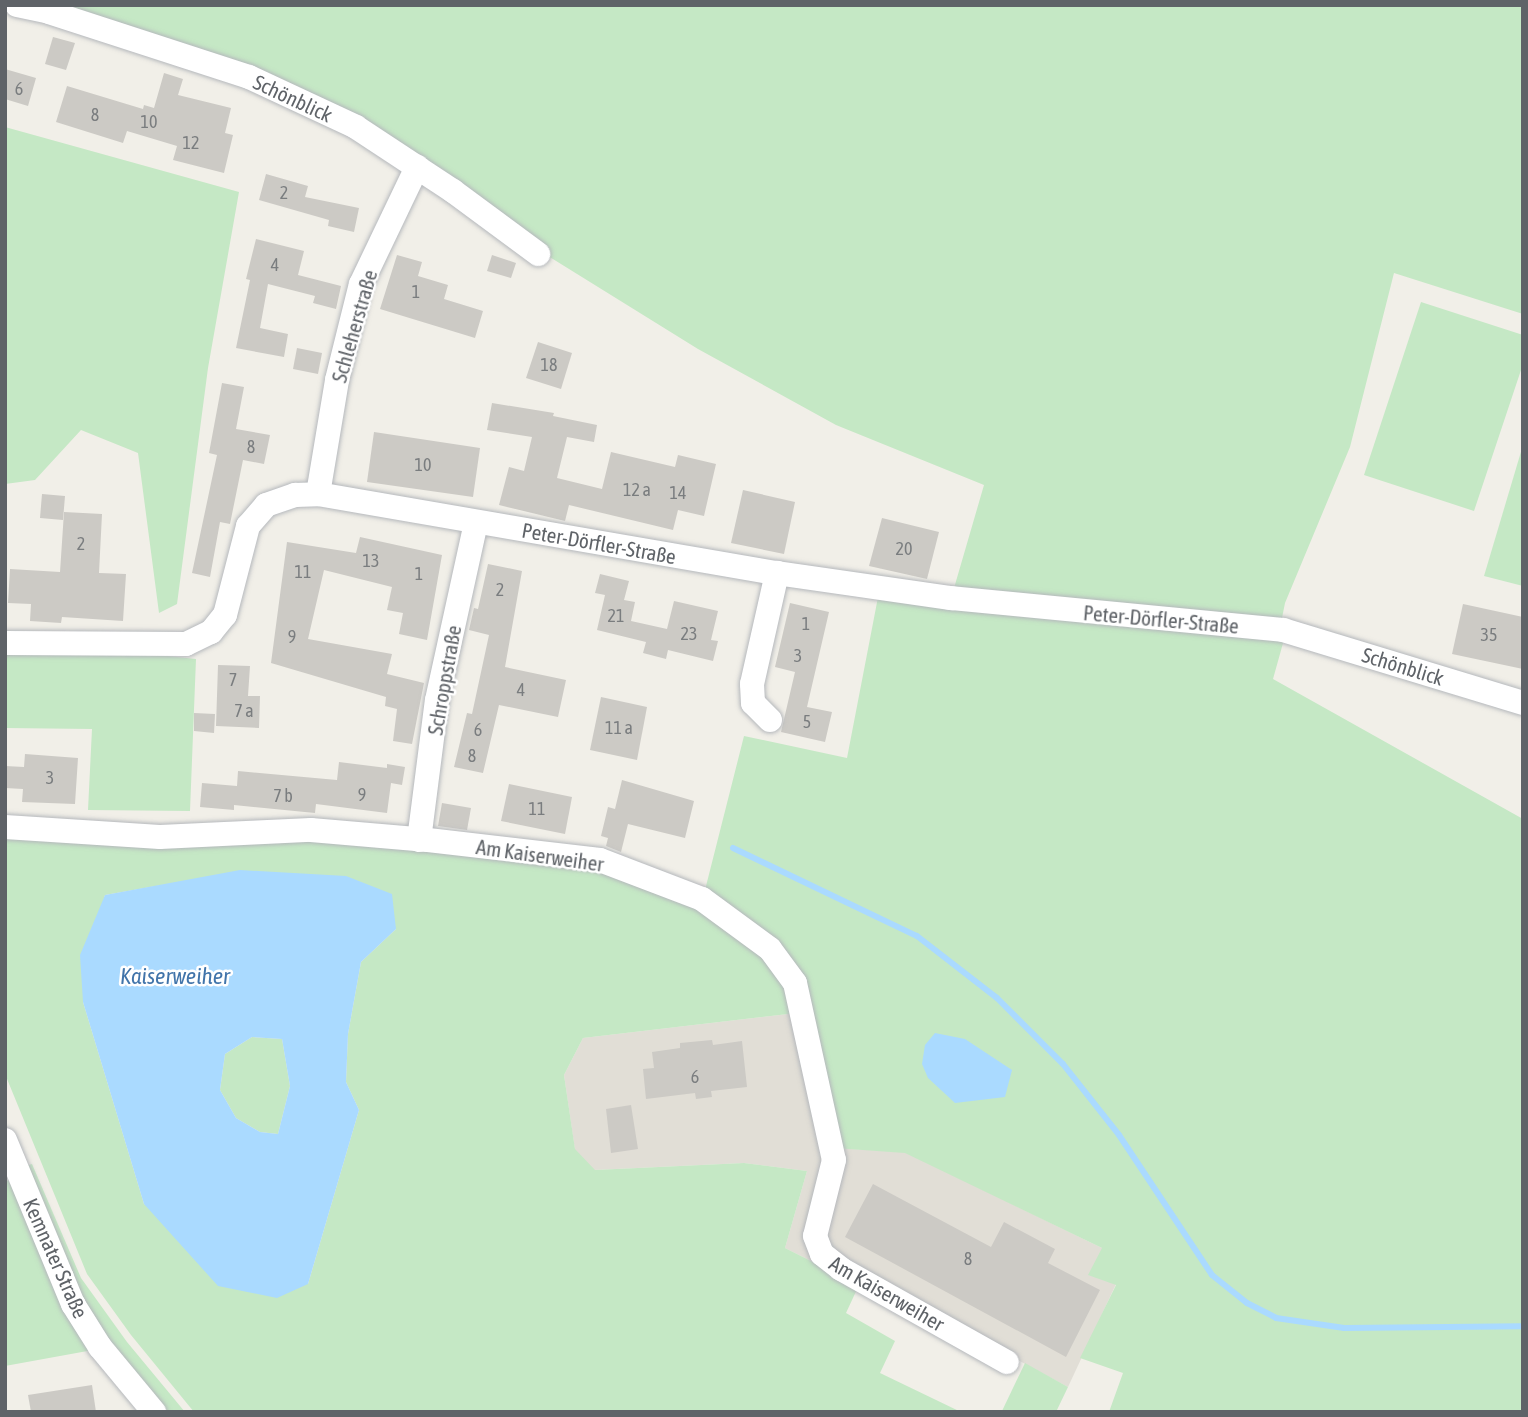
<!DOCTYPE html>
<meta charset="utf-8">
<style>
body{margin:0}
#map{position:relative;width:1528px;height:1417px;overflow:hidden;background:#f1efe8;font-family:"Asap Condensed",sans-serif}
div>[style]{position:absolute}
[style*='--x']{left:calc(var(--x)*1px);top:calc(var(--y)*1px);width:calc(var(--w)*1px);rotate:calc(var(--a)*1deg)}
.education>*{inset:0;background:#e1ded6}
.green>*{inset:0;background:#c5e8c5}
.water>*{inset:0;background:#aadaff}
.stream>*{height:6px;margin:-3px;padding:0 3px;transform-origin:3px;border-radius:3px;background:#aadaff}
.building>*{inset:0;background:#cccac5}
.roads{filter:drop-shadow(0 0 2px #b5b8bc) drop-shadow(0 0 2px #b5b8bc)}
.minor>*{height:24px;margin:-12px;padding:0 12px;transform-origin:12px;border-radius:12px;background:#fff}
span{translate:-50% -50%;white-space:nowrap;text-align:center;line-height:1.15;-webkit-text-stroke:5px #fff;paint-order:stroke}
.number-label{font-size:18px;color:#7a7d7f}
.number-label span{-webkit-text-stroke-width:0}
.street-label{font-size:21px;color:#5f6368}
.water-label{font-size:23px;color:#4174aa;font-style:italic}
.frame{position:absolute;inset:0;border:7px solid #5f6368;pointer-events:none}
</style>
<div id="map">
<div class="education">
<div style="clip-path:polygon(797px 1013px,834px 1148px,905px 1152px,1102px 1248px,1116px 1284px,1068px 1387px,864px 1277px,859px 1285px,785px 1248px,807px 1171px,744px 1163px,594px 1170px,575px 1150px,564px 1075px,583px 1038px)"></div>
</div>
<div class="green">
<div style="clip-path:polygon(33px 5px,1523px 5px,1523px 314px,1394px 273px,1350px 447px,1285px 603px,1280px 628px,952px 595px,984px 485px,836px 425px,698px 349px,540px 251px,357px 124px)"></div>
<div style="clip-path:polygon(5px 127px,239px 192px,208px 368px,177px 604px,159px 613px,138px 453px,81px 430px,35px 480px,5px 484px)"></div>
<div style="clip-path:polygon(1421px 302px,1523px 335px,1523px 364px,1474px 511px,1364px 475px)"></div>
<div style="clip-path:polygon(1523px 445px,1523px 586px,1484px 576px)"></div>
<div style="clip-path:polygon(evenodd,879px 592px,1285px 636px,1273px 679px,1523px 819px,1523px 1412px,1109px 1412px,1123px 1373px,1080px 1358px,1116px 1285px,1088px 1275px,1102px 1248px,905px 1153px,834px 1148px,797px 1013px,583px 1038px,564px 1075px,575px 1149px,595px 1170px,744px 1163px,807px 1171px,785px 1248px,859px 1285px,846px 1313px,895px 1341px,880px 1373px,961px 1412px,194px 1412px,131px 1335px,87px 1274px,5px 1074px,5px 832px,311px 834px,599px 868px,704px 894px,744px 736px,847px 758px,879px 592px,162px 885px,396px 929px,361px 962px,348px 1034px,346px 1082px,359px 1110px,308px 1284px,144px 1204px,83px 1002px,99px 915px,105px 895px,162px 885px)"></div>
<div style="clip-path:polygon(5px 650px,120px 651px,196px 659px,190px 811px,88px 810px,92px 729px,5px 728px)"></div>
<div style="clip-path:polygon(252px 1037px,282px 1039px,290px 1086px,278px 1134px,260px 1132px,236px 1118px,220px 1090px,225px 1054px)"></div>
<div style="clip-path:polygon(32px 1164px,81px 1278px,127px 1342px,185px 1412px,162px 1412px,79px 1302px,25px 1166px)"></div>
<div style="clip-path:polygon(15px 1177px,93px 1350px,5px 1366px,5px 1182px)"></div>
<div style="clip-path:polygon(1025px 1363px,1068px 1387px,1056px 1412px,1002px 1411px)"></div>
</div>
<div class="water">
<div style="clip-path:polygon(evenodd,240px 870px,346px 876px,392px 894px,396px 929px,361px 962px,348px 1034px,346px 1082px,359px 1110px,308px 1284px,277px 1298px,218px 1286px,144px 1204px,83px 1002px,80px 955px,105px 895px,240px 870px,252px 1037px,282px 1039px,290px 1086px,278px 1134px,260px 1132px,236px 1118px,220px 1090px,225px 1054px,252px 1037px)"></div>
<div style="clip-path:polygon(935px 1033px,965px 1039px,1012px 1070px,1005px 1097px,955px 1103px,928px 1078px,922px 1064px,925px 1045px)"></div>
</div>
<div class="stream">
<div style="--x:733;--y:848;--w:204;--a:25.6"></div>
<div style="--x:917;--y:936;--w:101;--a:37.8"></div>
<div style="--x:997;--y:998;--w:93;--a:45"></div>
<div style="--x:1063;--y:1064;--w:90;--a:51.7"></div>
<div style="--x:1119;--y:1135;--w:168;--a:56.4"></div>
<div style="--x:1212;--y:1275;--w:45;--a:38.7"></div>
<div style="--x:1247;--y:1303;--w:33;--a:27"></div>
<div style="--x:1276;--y:1318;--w:69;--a:8.4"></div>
<div style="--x:1344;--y:1328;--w:179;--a:-0.6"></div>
</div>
<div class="building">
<div style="clip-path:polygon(53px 37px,75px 43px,66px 70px,45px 64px)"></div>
<div style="clip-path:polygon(5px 69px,36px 78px,28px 106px,5px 99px)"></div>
<div style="clip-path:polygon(164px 73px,183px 79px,178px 95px,231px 108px,225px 133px,233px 135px,224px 173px,173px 160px,177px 146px,127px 131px,123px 143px,56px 122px,67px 86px,143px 109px,144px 105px,154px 108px)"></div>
<div style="clip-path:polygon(266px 174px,308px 186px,305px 197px,359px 208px,354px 232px,328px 226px,329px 220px,259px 200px)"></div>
<div style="clip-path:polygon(256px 239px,304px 251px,298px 275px,341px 286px,336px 309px,313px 303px,315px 296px,268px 284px,260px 328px,288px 334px,284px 357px,236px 348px,250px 280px,246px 279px)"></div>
<div style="clip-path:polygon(397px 255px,422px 262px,418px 276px,448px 285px,444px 299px,483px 311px,475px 338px,380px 309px)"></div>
<div style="clip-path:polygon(492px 255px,516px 263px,511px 278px,487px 271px)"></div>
<div style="clip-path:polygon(538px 342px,572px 353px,561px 389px,526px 378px)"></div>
<div style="clip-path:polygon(297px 348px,322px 353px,318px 374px,293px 369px)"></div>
<div style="clip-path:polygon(222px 383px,244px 387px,236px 429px,270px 435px,264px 464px,243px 460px,230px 524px,220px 522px,210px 577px,192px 573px,217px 455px,209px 453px)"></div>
<div style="clip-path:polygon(492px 403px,554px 413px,553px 416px,597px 425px,594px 442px,567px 437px,557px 478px,602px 489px,611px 452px,675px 467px,678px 455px,716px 464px,704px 516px,678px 510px,673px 530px,569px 505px,565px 521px,499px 505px,509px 467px,524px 471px,532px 437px,487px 430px)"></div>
<div style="clip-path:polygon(374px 432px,480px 448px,473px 497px,367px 482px)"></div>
<div style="clip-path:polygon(743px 490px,795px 502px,784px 554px,731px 543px)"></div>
<div style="clip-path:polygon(42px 494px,65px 496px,63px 520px,40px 518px)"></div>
<div style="clip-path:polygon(64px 512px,102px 514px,99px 573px,126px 574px,123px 621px,62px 617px,61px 623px,30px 621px,31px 604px,8px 603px,10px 569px,60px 572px)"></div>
<div style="clip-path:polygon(882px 518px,939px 532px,927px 579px,869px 566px)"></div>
<div style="clip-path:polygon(360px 537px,442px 555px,427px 640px,399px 634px,403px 613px,387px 610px,392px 587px,324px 570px,308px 639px,392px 654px,387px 674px,424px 683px,412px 744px,393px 741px,397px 709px,385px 706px,386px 697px,271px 663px,287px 542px,356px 553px)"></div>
<div style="clip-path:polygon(488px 564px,522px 571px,505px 667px,566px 680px,558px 717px,499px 705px,483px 773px,454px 767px,467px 713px,472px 714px,489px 635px,469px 630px,474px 608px,478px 609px)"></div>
<div style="clip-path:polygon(600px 574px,629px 581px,624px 600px,635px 602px,631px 621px,667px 629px,674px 601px,718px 611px,711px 640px,718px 641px,713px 661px,668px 650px,666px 659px,643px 653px,646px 642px,597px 630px,605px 595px,595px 593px)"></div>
<div style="clip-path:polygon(790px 603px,829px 612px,807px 707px,832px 712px,825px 742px,781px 732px,795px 672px,775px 667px)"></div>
<div style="clip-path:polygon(1463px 604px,1523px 617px,1523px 669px,1452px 654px)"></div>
<div style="clip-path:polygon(218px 665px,250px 666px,248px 696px,260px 696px,259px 728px,216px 726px)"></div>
<div style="clip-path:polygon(601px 697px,647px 707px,637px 760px,590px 750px)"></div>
<div style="clip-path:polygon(194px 713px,215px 714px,214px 733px,194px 731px)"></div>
<div style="clip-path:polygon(25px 754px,78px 758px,75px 804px,22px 802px,23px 789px,5px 788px,5px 766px,24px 767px)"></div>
<div style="clip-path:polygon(339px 762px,387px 768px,387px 764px,405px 767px,402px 785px,391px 783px,387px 813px,316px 804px,315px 813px,234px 805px,234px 810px,200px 807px,202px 783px,237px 786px,238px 771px,337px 780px)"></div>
<div style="clip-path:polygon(622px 780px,694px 801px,685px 838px,628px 824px,621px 852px,606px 846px,608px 838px,601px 836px,608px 807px,615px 809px)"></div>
<div style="clip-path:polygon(509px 784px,572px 797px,565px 834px,501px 821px)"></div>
<div style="clip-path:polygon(442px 803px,471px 808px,467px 830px,438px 826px)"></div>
<div style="clip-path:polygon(712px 1040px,713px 1045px,742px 1041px,747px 1087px,711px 1091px,712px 1097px,696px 1099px,695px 1093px,646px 1099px,643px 1069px,654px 1068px,652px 1052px,680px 1048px,680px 1043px)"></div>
<div style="clip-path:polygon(631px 1105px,638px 1149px,611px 1153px,606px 1109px)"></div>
<div style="clip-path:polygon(873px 1184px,991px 1247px,1004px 1222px,1055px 1249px,1048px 1263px,1100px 1290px,1066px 1357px,845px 1237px)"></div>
<div style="clip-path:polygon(92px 1385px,96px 1412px,31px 1412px,28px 1395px)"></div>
</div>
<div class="roads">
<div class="minor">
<div style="--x:17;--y:5;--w:33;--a:12"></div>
<div style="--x:49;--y:12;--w:210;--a:18"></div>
<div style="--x:249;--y:77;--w:118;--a:25"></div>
<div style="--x:356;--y:127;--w:116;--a:33.4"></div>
<div style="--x:453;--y:191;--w:106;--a:36.5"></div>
<div style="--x:318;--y:494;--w:116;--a:-80.5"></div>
<div style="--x:337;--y:380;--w:99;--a:-76"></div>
<div style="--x:361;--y:284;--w:130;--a:-64.4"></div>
<div style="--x:5;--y:643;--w:181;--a:0.3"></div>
<div style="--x:186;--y:644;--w:28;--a:-26"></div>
<div style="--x:211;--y:632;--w:22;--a:-51"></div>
<div style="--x:225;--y:615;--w:92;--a:-75.5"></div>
<div style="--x:248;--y:526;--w:28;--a:-49"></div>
<div style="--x:266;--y:505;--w:31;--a:-19"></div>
<div style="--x:295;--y:495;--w:23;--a:-2"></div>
<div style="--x:318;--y:494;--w:466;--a:9.8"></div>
<div style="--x:777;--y:573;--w:176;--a:8.2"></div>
<div style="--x:951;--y:598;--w:334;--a:5.5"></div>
<div style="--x:1283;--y:630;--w:251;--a:16.9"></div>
<div style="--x:770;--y:720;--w:24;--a:-135"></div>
<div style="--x:753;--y:703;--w:19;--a:-93"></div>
<div style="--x:752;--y:684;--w:114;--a:-77.3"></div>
<div style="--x:5;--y:827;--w:155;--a:3.7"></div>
<div style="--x:160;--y:837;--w:151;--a:-2.7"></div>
<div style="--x:311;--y:830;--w:117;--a:4.9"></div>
<div style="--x:428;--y:840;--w:173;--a:6.6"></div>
<div style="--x:600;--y:860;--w:109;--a:20.9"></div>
<div style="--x:702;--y:899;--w:84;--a:36.3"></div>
<div style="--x:770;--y:949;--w:42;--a:53.7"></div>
<div style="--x:795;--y:983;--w:181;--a:77.6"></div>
<div style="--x:834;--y:1160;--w:78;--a:104"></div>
<div style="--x:815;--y:1236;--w:19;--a:69"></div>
<div style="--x:822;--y:1254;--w:24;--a:38"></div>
<div style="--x:841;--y:1269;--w:190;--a:29.3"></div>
<div style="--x:419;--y:840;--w:141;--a:-82.7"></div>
<div style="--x:437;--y:700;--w:182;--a:-77.6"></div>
<div style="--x:5;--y:1140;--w:178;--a:67.5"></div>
<div style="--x:73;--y:1304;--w:51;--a:57.9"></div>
<div style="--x:100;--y:1347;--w:85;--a:50.3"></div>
</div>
</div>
<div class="number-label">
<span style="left:19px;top:89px">6</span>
<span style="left:95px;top:115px">8</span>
<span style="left:149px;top:122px">10</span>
<span style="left:191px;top:143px">12</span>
<span style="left:284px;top:193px">2</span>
<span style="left:275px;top:265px">4</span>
<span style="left:416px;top:292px">1</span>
<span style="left:549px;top:365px">18</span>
<span style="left:251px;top:447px">8</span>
<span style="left:423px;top:465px">10</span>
<span style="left:637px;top:490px">12 a</span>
<span style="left:678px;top:493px">14</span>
<span style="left:81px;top:544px">2</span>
<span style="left:904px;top:549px">20</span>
<span style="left:371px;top:561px">13</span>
<span style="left:303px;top:572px">11</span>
<span style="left:419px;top:574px">1</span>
<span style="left:500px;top:590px">2</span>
<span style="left:616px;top:616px">21</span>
<span style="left:806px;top:624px">1</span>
<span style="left:689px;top:634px">23</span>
<span style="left:1489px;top:635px">35</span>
<span style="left:292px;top:637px">9</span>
<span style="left:798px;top:656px">3</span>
<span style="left:233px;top:680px">7</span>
<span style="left:521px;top:690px">4</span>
<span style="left:244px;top:711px">7 a</span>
<span style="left:807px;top:722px">5</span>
<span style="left:619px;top:728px">11 a</span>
<span style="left:478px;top:730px">6</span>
<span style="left:472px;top:756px">8</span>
<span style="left:50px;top:778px">3</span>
<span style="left:362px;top:795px">9</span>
<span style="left:283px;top:796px">7 b</span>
<span style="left:537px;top:809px">11</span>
<span style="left:695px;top:1077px">6</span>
<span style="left:968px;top:1259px">8</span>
</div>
<div class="street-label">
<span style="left:293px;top:98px;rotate:25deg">Schönblick</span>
<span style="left:354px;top:326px;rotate:-74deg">Schleherstraße</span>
<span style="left:599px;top:543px;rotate:10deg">Peter-Dörfler-Straße</span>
<span style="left:1161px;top:619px;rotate:5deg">Peter-Dörfler-Straße</span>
<span style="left:1403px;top:666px;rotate:17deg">Schönblick</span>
<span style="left:444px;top:680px;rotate:-80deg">Schroppstraße</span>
<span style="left:540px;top:855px;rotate:8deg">Am Kaiserweiher</span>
<span style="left:56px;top:1258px;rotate:66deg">Kemnater Straße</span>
<span style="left:887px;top:1293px;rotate:30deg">Am Kaiserweiher</span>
</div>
<div class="water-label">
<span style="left:175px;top:976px">Kaiserweiher</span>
</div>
<div class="frame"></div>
</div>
